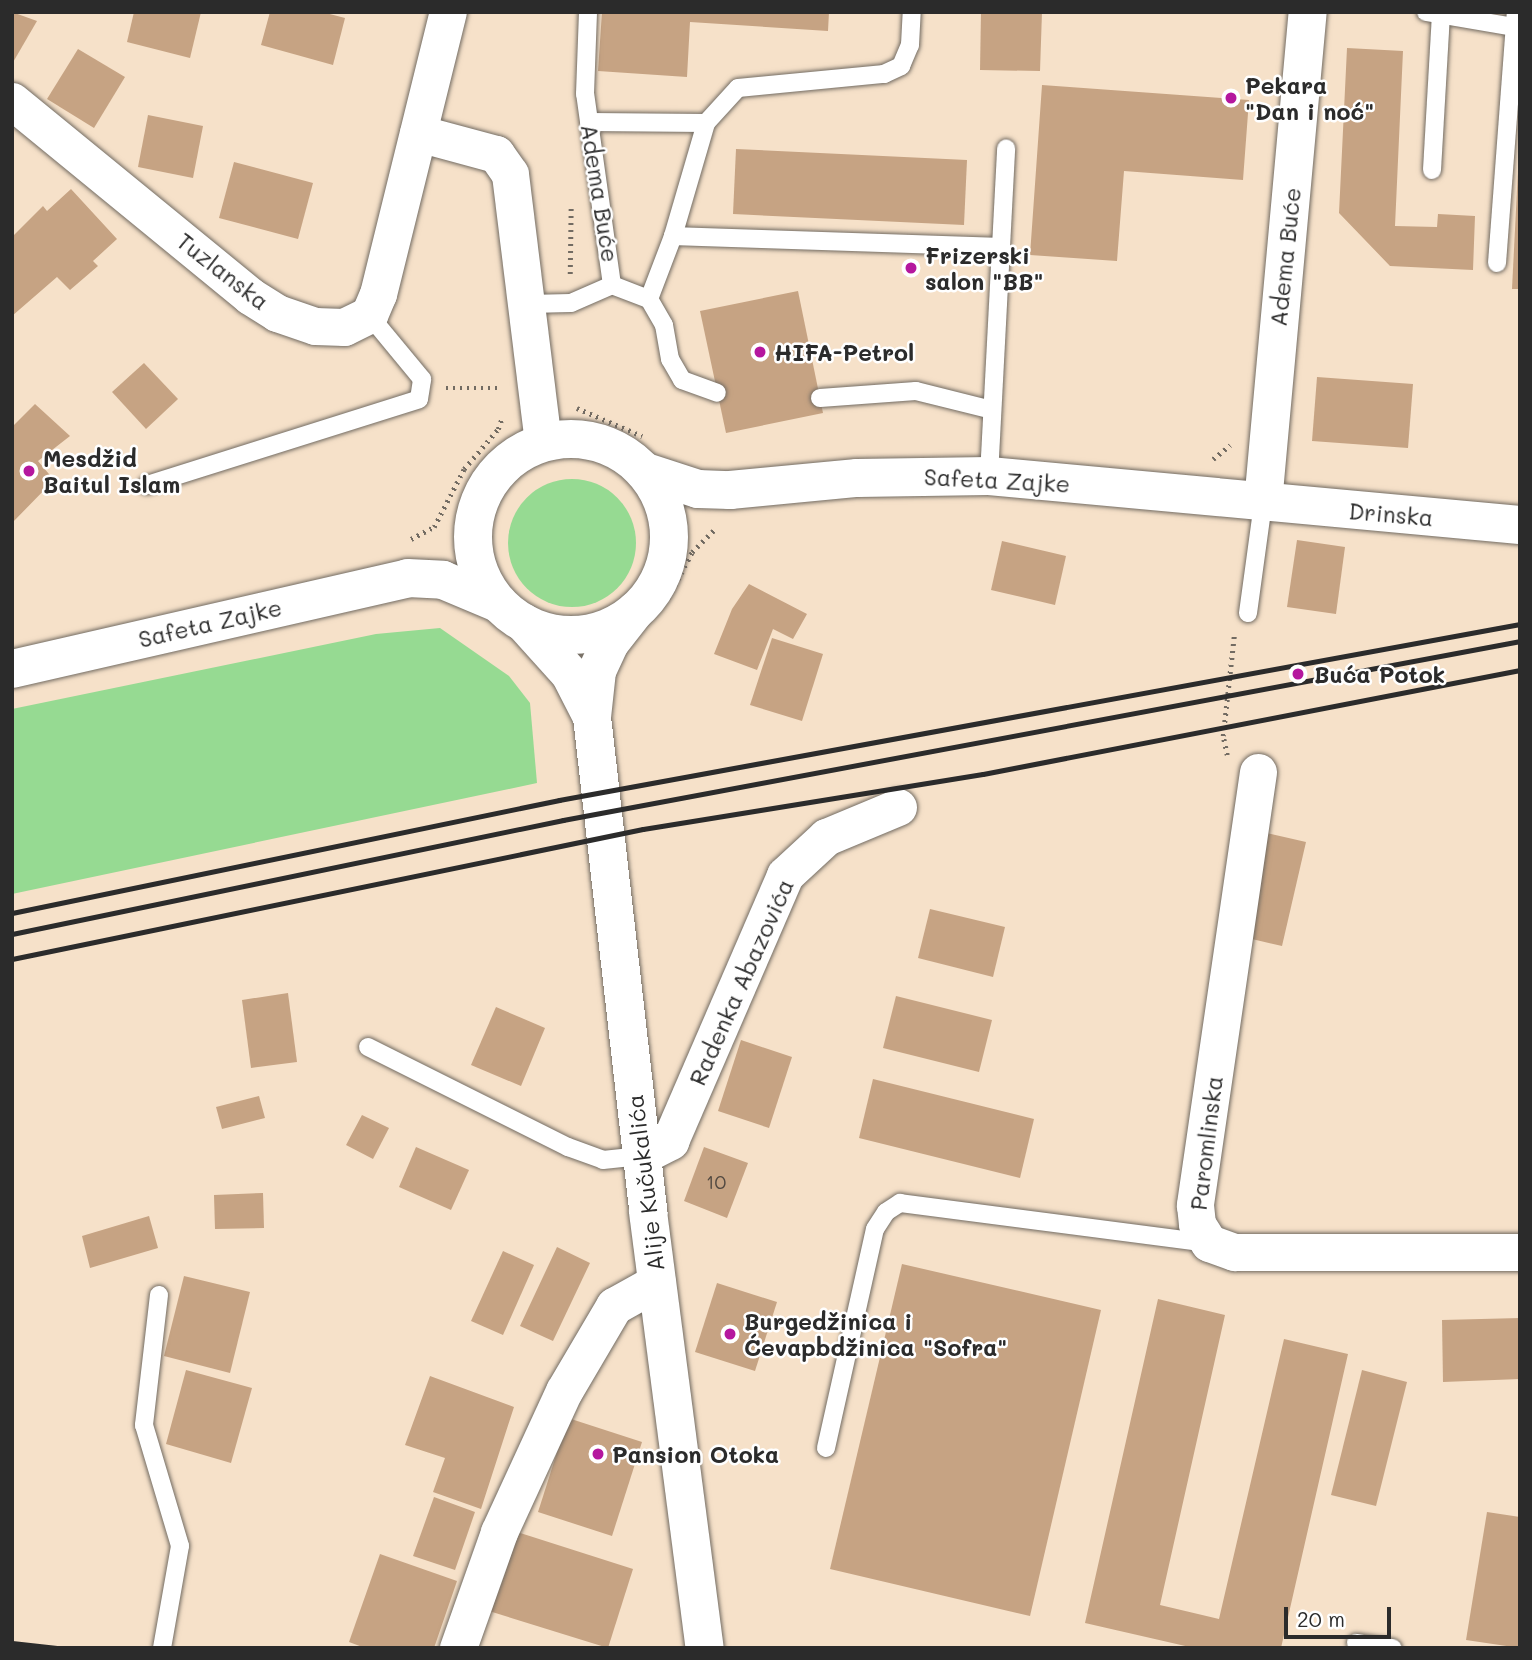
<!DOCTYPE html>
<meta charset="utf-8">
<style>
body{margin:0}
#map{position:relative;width:1532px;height:1660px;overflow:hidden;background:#f6e1c9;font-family:Mali,sans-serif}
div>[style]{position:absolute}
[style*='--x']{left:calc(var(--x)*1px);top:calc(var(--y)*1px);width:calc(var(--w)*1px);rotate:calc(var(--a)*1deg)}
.green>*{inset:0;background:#96da92}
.round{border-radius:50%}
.building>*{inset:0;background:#c6a383}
.path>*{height:4.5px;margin-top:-2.25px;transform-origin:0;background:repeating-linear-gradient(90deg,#726b62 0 2px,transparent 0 7px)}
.roads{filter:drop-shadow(0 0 2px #726b62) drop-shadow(0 0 2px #726b62)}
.service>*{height:18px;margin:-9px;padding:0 9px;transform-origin:9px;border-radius:9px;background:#fff}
.minor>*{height:37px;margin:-18.5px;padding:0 18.5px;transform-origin:18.5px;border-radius:18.5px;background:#fff}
.tertiary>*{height:38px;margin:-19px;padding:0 19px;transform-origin:19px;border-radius:19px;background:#fff}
.secondary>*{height:38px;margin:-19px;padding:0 19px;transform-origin:19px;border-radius:19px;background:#fff}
.secondary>.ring{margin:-19px;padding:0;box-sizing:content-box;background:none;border:38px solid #fff;border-radius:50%}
.rail>*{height:5px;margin:-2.5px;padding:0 2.5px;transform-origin:2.5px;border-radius:2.5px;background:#2b2b2b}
.dots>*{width:19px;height:19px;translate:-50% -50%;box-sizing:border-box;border:4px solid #fff;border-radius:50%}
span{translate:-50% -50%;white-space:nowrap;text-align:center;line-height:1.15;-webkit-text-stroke:5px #fff;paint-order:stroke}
.number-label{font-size:19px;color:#524941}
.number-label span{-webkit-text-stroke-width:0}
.poi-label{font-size:23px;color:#2b2b2b;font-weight:700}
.left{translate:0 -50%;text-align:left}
.street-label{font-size:23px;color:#2b2b2b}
.frame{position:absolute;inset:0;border:14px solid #2b2b2b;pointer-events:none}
.scale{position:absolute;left:1284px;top:1607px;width:107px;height:32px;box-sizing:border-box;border:4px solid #2b2b2b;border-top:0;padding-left:9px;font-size:21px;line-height:24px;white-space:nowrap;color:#2b2b2b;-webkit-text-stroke:5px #fff;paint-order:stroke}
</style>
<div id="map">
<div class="green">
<div class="round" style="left:508px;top:479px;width:128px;height:128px"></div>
<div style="clip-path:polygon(440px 628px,509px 676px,530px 703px,537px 783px,12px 894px,12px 709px,376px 634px)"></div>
</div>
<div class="building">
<div style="clip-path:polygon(12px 12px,37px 21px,12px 64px)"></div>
<div style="clip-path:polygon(134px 12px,201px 12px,190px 58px,127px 42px)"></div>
<div style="clip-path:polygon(270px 12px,322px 12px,345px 18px,333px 65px,261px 45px)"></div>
<div style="clip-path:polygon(602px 12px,829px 12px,828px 31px,690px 22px,687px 77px,598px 71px)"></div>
<div style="clip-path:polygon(981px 12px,1042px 12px,1040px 71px,980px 70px)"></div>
<div style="clip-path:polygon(1347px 48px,1403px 51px,1395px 226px,1437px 227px,1438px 214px,1475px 216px,1473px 270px,1390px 266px,1339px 213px)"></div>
<div style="clip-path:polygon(78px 49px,125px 77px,94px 128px,47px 99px)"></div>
<div style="clip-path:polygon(1042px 85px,1249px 100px,1243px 180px,1124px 171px,1117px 261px,1030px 255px)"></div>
<div style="clip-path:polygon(148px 115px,203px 126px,193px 178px,138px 167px)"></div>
<div style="clip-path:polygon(736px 149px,967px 160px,964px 225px,733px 214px)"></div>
<div style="clip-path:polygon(234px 162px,313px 183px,298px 239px,219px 218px)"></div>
<div style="clip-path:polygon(1518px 170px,1520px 170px,1520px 289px,1512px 289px)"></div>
<div style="clip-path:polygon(71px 189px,117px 239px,93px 261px,98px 266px,70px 290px,57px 277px,12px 316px,12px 237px,43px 206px,47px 211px)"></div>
<div style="clip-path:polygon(798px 291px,823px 413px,726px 433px,700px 311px)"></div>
<div style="clip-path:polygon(144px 363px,178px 399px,146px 429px,112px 392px)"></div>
<div style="clip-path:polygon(1317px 377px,1413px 384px,1408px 448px,1312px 441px)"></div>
<div style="clip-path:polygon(35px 404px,70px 436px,38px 461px,54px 480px,12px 523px,12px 427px)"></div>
<div style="clip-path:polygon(1297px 540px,1345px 547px,1336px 614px,1287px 607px)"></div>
<div style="clip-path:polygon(1002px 541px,1066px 556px,1055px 605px,991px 590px)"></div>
<div style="clip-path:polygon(749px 584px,807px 614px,793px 639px,773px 629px,757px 670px,714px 654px,732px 609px)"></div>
<div style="clip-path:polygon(772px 638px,823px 654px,802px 721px,750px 705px)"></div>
<div style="clip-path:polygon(1258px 831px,1306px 842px,1282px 946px,1235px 935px)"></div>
<div style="clip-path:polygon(930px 909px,1005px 927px,993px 977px,918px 958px)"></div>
<div style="clip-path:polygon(288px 993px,297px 1062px,251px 1068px,242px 1000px)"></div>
<div style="clip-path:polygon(896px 996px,992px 1020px,979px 1072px,883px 1048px)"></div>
<div style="clip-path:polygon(496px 1007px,545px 1028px,521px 1086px,471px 1065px)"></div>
<div style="clip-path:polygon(741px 1040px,792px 1057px,769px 1128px,718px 1111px)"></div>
<div style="clip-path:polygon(873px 1079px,1034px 1119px,1020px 1178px,859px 1138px)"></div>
<div style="clip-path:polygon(259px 1096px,265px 1118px,222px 1129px,216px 1107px)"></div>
<div style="clip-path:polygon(362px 1115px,389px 1128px,373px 1159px,346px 1145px)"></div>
<div style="clip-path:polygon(416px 1147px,469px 1170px,451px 1210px,399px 1187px)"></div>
<div style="clip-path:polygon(704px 1147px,748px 1163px,727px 1218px,684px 1201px)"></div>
<div style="clip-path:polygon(263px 1193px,264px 1228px,215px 1229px,214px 1195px)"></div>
<div style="clip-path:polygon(149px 1216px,158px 1248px,90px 1268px,82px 1236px)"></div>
<div style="clip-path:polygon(557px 1247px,590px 1263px,553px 1341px,520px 1326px)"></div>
<div style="clip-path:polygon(503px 1251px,534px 1265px,503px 1335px,471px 1321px)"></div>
<div style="clip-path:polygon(902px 1264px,1101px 1310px,1030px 1616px,830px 1569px)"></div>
<div style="clip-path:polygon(184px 1276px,250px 1292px,230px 1373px,164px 1356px)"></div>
<div style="clip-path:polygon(717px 1283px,777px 1302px,755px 1371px,695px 1352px)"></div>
<div style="clip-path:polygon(1158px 1299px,1225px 1315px,1160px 1605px,1219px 1619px,1284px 1339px,1348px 1354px,1281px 1648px,1194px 1648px,1085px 1623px)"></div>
<div style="clip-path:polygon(1520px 1318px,1520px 1379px,1443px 1382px,1442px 1320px)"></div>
<div style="clip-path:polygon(186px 1370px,252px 1388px,231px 1463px,166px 1444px)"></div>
<div style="clip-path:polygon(1362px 1370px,1407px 1382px,1376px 1506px,1331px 1495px)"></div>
<div style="clip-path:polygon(430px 1376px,514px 1407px,481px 1509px,433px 1492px,445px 1458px,405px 1445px)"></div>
<div style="clip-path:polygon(568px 1418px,642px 1442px,612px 1536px,538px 1512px)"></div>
<div style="clip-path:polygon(434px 1497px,475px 1512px,455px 1570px,413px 1556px)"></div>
<div style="clip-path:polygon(1487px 1512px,1520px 1517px,1520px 1648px,1466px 1640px)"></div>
<div style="clip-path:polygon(514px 1531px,633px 1569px,608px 1648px,489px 1611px)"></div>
<div style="clip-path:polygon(380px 1554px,457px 1581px,434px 1648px,365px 1648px,349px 1642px)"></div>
</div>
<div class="path">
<div style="--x:570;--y:274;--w:68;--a:-89.2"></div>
<div style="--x:446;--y:388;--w:54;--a:0"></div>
<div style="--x:577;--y:408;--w:71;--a:23.3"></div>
<div style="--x:1213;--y:459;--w:22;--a:-39"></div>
<div style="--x:411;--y:539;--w:26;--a:-28"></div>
<div style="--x:434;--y:527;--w:65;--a:-62.7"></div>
<div style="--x:464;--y:469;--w:52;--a:-49.6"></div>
<div style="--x:498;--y:429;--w:12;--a:-70"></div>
<div style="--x:668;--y:598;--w:52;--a:-62.4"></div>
<div style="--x:692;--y:552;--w:34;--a:-45"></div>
<div style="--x:1227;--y:755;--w:19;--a:-102"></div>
<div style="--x:1223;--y:736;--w:101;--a:-83.7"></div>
</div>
<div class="roads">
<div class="service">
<div style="--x:1426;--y:12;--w:90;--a:9.6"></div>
<div style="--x:589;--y:122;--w:117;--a:0.5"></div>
<div style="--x:706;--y:123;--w:47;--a:-47.6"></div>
<div style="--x:738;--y:88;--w:147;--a:-5.5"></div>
<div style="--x:884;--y:74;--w:19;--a:-25"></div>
<div style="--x:901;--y:66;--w:23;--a:-67"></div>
<div style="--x:910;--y:45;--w:33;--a:-87"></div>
<div style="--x:1432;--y:170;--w:158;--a:-86.7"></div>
<div style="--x:673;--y:236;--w:118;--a:-73.7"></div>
<div style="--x:1497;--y:263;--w:252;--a:-85.7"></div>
<div style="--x:612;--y:285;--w:40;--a:21"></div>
<div style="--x:649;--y:299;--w:30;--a:60"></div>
<div style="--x:664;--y:325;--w:35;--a:80"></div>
<div style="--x:670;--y:359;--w:24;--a:60"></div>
<div style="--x:682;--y:380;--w:37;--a:20"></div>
<div style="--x:649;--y:299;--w:67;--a:-69.1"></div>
<div style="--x:673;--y:236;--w:328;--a:1.9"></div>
<div style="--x:528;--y:304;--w:43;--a:-1.3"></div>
<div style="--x:571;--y:303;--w:45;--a:-23.7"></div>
<div style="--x:612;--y:285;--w:193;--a:-98"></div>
<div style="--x:585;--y:94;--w:82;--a:-87.9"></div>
<div style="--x:820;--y:398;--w:96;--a:-4.2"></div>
<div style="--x:916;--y:391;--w:78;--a:14"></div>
<div style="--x:989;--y:476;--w:328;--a:-87"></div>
<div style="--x:147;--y:485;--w:285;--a:-17.5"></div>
<div style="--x:419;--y:399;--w:20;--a:-81"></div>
<div style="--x:422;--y:379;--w:83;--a:-129.6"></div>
<div style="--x:1248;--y:613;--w:111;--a:-82.2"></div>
<div style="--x:368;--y:1047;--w:224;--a:26.6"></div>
<div style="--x:568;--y:1147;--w:37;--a:20"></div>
<div style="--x:603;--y:1160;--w:38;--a:-6"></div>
<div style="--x:159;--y:1295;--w:131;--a:96.6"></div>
<div style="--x:144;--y:1425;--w:126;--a:73.4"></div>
<div style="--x:180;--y:1546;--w:104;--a:100"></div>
<div style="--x:826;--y:1448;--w:224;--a:-77.4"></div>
<div style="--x:875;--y:1229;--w:20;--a:-57"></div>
<div style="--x:886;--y:1212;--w:17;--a:-33"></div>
<div style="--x:900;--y:1203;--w:312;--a:7.4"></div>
<div style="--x:1356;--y:1643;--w:37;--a:8"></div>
</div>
<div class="minor">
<div style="--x:12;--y:101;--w:308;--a:39.3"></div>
<div style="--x:250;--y:296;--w:32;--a:32"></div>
<div style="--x:277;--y:313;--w:40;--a:18.9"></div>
<div style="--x:315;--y:326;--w:29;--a:2"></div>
<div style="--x:344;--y:327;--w:28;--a:-26"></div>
<div style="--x:369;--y:315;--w:23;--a:-67"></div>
<div style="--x:378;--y:294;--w:291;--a:-76.1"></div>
<div style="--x:418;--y:133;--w:81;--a:15.1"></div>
<div style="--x:496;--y:154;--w:24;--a:55"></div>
<div style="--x:510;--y:174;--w:270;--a:83"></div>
<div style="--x:1258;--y:772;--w:438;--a:98.3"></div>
<div style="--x:1195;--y:1205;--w:19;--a:84"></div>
<div style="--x:1197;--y:1224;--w:22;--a:58"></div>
<div style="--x:1209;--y:1243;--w:27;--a:20"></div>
<div style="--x:1234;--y:1252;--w:286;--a:0"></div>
<div style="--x:641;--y:1156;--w:33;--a:-27"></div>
<div style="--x:670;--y:1141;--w:290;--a:-66.6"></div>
<div style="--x:785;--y:875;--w:56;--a:-42.8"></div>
<div style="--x:826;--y:837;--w:78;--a:-22.6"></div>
<div style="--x:458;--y:1648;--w:123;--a:-70.5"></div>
<div style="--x:499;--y:1532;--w:155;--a:-65.3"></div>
<div style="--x:564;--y:1391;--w:99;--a:-59.5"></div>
<div style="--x:614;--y:1306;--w:49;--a:-29.2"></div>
</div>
<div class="tertiary">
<div style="--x:1263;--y:503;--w:493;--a:-84.8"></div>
</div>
<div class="secondary">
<div class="ring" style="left:473px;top:439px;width:158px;height:158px"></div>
<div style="--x:646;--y:472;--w:55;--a:18.1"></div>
<div style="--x:698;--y:489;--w:32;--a:2"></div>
<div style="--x:730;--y:490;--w:128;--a:-5.4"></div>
<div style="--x:857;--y:478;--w:132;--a:-0.9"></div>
<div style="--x:989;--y:476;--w:533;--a:5.27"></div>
<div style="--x:635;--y:611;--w:41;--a:128"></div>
<div style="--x:610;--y:643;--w:31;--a:115"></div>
<div style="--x:597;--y:671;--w:46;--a:96.2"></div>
<div style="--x:592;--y:717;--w:498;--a:83.5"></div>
<div style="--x:648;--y:1212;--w:440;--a:82.6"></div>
<div style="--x:524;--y:623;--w:69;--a:48"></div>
<div style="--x:570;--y:674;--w:48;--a:62.9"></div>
<div style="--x:12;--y:669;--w:406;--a:-12.9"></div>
<div style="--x:408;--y:578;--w:35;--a:3"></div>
<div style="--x:443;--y:580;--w:60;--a:22.7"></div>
</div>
</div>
<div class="rail">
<div style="--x:12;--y:913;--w:559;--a:-11.67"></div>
<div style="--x:559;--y:800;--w:977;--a:-10.38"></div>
<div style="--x:12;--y:934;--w:563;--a:-11.69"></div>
<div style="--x:563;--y:820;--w:974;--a:-10.59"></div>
<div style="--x:12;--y:959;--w:644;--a:-11.64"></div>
<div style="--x:643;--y:829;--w:344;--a:-9.2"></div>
<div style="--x:983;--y:774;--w:547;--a:-10.96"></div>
<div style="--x:12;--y:1643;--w:45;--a:6.3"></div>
</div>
<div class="dots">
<div style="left:1231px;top:98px;background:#b5179e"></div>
<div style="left:911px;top:268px;background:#b5179e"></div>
<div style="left:760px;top:352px;background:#b5179e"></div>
<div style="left:29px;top:471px;background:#b5179e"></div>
<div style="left:1298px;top:674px;background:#b5179e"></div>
<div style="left:730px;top:1334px;background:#b5179e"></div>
<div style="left:598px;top:1454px;background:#b5179e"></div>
</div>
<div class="number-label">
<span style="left:716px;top:1182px">10</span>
</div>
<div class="poi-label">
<span class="left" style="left:1245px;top:98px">Pekara<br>"Dan i noć"</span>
<span class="left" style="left:925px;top:268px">Frizerski<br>salon "BB"</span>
<span class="left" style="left:774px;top:352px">HIFA-Petrol</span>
<span class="left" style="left:43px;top:471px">Mesdžid<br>Baitul Islam</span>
<span class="left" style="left:1314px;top:674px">Buća Potok</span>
<span class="left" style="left:744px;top:1334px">Burgedžinica i<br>Ćevapbdžinica "Sofra"</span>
<span class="left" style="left:612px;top:1454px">Pansion Otoka</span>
</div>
<div class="street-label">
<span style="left:600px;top:193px;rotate:81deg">Adema Buće</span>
<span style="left:1285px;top:257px;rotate:-84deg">Adema Buće</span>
<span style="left:223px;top:271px;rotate:38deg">Tuzlanska</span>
<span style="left:997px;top:480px;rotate:3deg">Safeta Zajke</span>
<span style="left:1391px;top:514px;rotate:5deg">Drinska</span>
<span style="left:210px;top:623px;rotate:-13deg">Safeta Zajke</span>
<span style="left:741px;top:982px;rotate:-66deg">Radenka Abazovića</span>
<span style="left:1206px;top:1143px;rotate:-83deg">Paromlinska</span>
<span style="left:645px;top:1183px;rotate:-97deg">Alije Kučukalića</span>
</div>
<div class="frame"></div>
<div class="scale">20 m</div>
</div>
